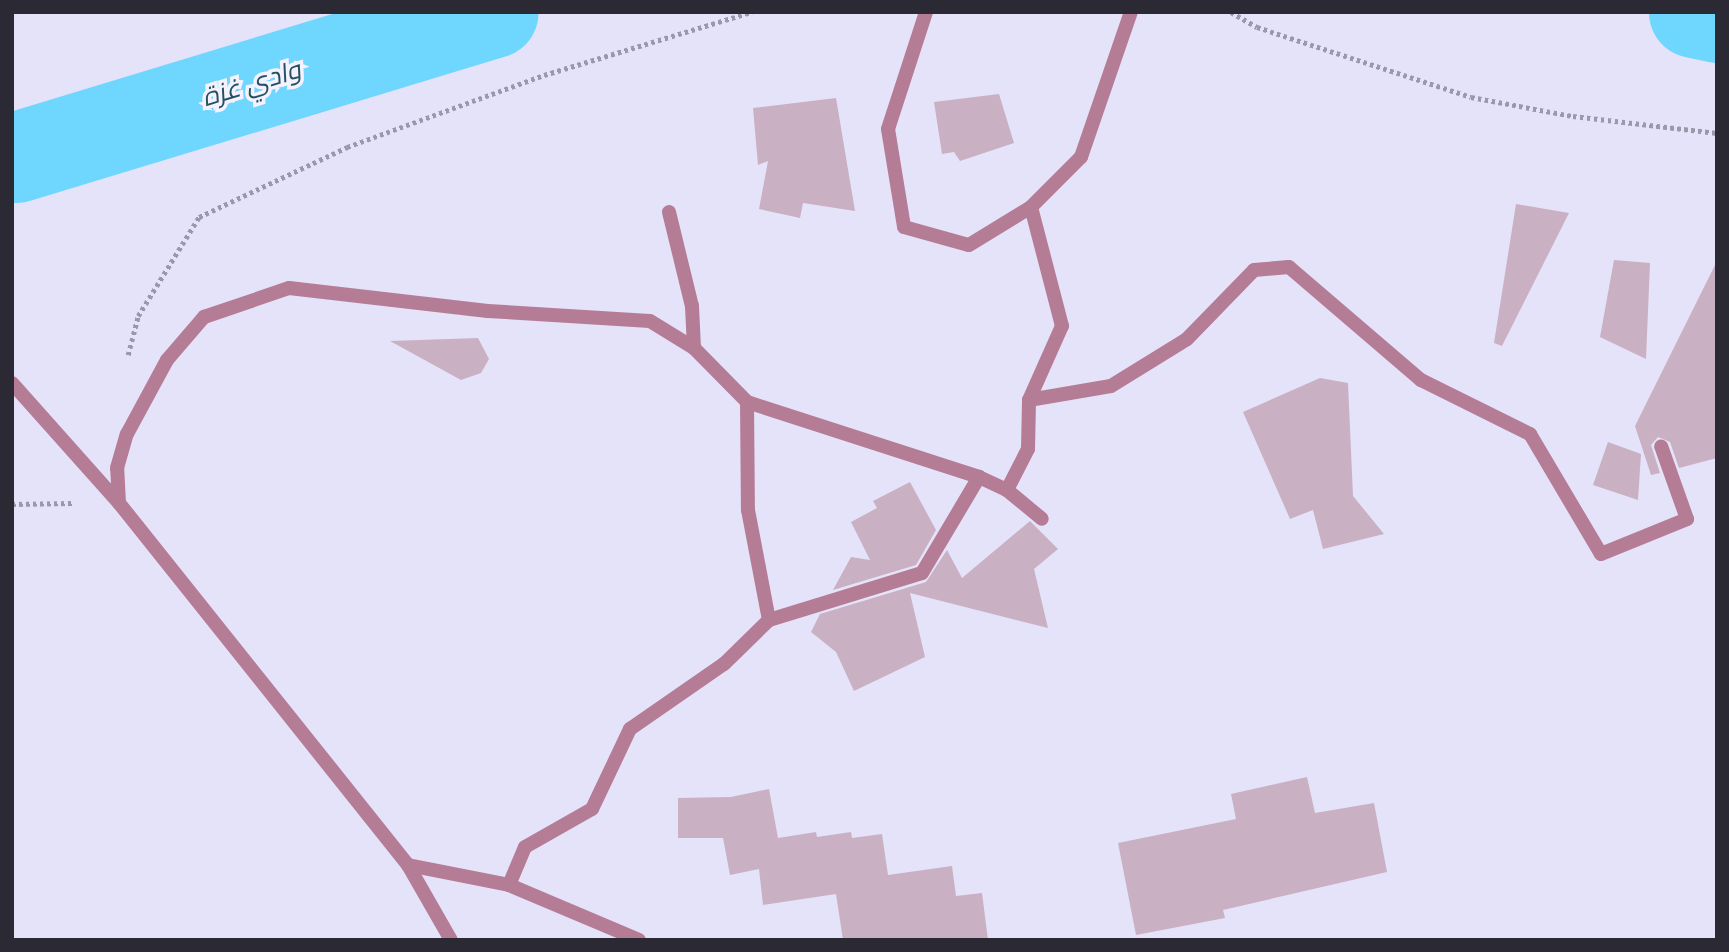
<!DOCTYPE html>
<meta charset="utf-8">
<style>
body{margin:0}
#map{position:relative;width:1729px;height:952px;overflow:hidden;background:#e5e3fa;font-family:Overpass,Cairo,sans-serif}
div>[style]{position:absolute}
[style*='--x']{left:calc(var(--x)*1px);top:calc(var(--y)*1px);width:calc(var(--w)*1px);rotate:calc(var(--a)*1deg)}
.stream>*{height:16px;margin:-8px;padding:0 8px;transform-origin:8px;border-radius:8px;background:#6fd6fd}
.river>*{height:91px;margin:-45.5px;padding:0 45.5px;transform-origin:45.5px;border-radius:45.5px;background:#6fd6fd}
.building>*{inset:0;background:#cab0c3}
.path>*{height:4.5px;margin-top:-2.25px;transform-origin:0;background:repeating-linear-gradient(90deg,#9a99ab 0 3.5px,transparent 0 7px)}
.lane>*{height:14px;margin:-7px;padding:0 7px;transform-origin:7px;border-radius:7px;background:#b57d95}
.street>*{height:14px;margin:-7px;padding:0 7px;transform-origin:7px;border-radius:7px;background:#b57d95}
span{translate:-50% -50%;white-space:nowrap;text-align:center;line-height:1.15;-webkit-text-stroke:7px #f3f2fe;paint-order:stroke}
.water-label{font-size:26px;color:#245061;font-style:italic}
.frame{position:absolute;inset:0;border:14px solid #2a2934;pointer-events:none}
</style>
<div id="map">
<div class="stream">
<div style="--x:12;--y:159;--w:4;--a:-27"></div>
</div>
<div class="river">
<div style="--x:1694;--y:12;--w:24;--a:12"></div>
<div style="--x:16;--y:157;--w:498;--a:-16.9"></div>
</div>
<div class="building">
<div style="clip-path:polygon(999px 94px,1014px 143px,960px 161px,954px 152px,942px 154px,934px 102px)"></div>
<div style="clip-path:polygon(836px 98px,855px 211px,803px 203px,800px 218px,759px 209px,768px 161px,758px 165px,753px 108px)"></div>
<div style="clip-path:polygon(1516px 204px,1569px 213px,1502px 346px,1494px 343px)"></div>
<div style="clip-path:polygon(1614px 260px,1650px 263px,1646px 359px,1600px 337px)"></div>
<div style="clip-path:polygon(1717px 261px,1717px 458px,1679px 468px,1670px 442px,1658px 437px,1651px 445px,1660px 473px,1651px 475px,1635px 426px)"></div>
<div style="clip-path:polygon(478px 338px,489px 359px,481px 373px,461px 380px,390px 341px)"></div>
<div style="clip-path:polygon(1320px 378px,1348px 383px,1353px 496px,1384px 534px,1323px 549px,1313px 510px,1290px 519px,1243px 412px)"></div>
<div style="clip-path:polygon(1608px 442px,1641px 454px,1638px 500px,1593px 485px)"></div>
<div style="clip-path:polygon(910px 482px,936px 530px,916px 565px,833px 590px,851px 557px,870px 560px,851px 522px,877px 508px,873px 501px)"></div>
<div style="clip-path:polygon(1030px 521px,1058px 549px,1034px 569px,1048px 628px,910px 593px,925px 657px,854px 691px,836px 652px,811px 632px,820px 614px,926px 582px,947px 550px,962px 578px)"></div>
<div style="clip-path:polygon(1307px 777px,1315px 813px,1374px 803px,1387px 872px,1223px 910px,1225px 918px,1136px 935px,1118px 843px,1236px 819px,1231px 794px)"></div>
<div style="clip-path:polygon(769px 789px,778px 838px,816px 832px,817px 837px,851px 832px,852px 838px,882px 834px,888px 875px,952px 866px,956px 896px,982px 893px,988px 940px,843px 940px,836px 894px,763px 905px,759px 869px,730px 875px,723px 838px,678px 838px,678px 798px,731px 797px)"></div>
</div>
<div class="path">
<div style="--x:1231;--y:12;--w:30;--a:30"></div>
<div style="--x:1257;--y:27;--w:225;--a:18.1"></div>
<div style="--x:1471;--y:97;--w:104;--a:10.6"></div>
<div style="--x:1573;--y:116;--w:145;--a:6.7"></div>
<div style="--x:128;--y:355;--w:40;--a:-75.6"></div>
<div style="--x:138;--y:316;--w:116;--a:-58.4"></div>
<div style="--x:199;--y:217;--w:164;--a:-25.3"></div>
<div style="--x:347;--y:147;--w:210;--a:-20.1"></div>
<div style="--x:544;--y:75;--w:217;--a:-16.9"></div>
<div style="--x:12;--y:504;--w:61;--a:-0.9"></div>
</div>
<div class="lane">
<div style="--x:12;--y:383;--w:161;--a:48.3"></div>
<div style="--x:119;--y:503;--w:463;--a:51.4"></div>
<div style="--x:408;--y:865;--w:103;--a:11.2"></div>
<div style="--x:509;--y:885;--w:141;--a:22.9"></div>
<div style="--x:408;--y:865;--w:86;--a:60.2"></div>
</div>
<div class="street">
<div style="--x:926;--y:12;--w:123;--a:108"></div>
<div style="--x:888;--y:129;--w:99;--a:80.7"></div>
<div style="--x:904;--y:227;--w:67;--a:15.5"></div>
<div style="--x:969;--y:245;--w:73;--a:-31.5"></div>
<div style="--x:1031;--y:207;--w:71;--a:-45"></div>
<div style="--x:1081;--y:157;--w:153;--a:-71"></div>
<div style="--x:669;--y:212;--w:97;--a:76.3"></div>
<div style="--x:692;--y:306;--w:42;--a:87.3"></div>
<div style="--x:1029;--y:400;--w:83;--a:-9.7"></div>
<div style="--x:1111;--y:386;--w:89;--a:-31.7"></div>
<div style="--x:1187;--y:339;--w:96;--a:-45.8"></div>
<div style="--x:1254;--y:270;--w:35;--a:-5"></div>
<div style="--x:1289;--y:267;--w:174;--a:40.6"></div>
<div style="--x:1421;--y:380;--w:122;--a:26.4"></div>
<div style="--x:1530;--y:434;--w:139;--a:59.4"></div>
<div style="--x:1601;--y:554;--w:93;--a:-22.1"></div>
<div style="--x:1687;--y:519;--w:77;--a:-109.6"></div>
<div style="--x:747;--y:402;--w:244;--a:17.9"></div>
<div style="--x:979;--y:477;--w:31;--a:25"></div>
<div style="--x:1007;--y:490;--w:45;--a:39.6"></div>
<div style="--x:1007;--y:490;--w:46;--a:-62.9"></div>
<div style="--x:1028;--y:449;--w:49;--a:-88.8"></div>
<div style="--x:1029;--y:400;--w:81;--a:-66"></div>
<div style="--x:1062;--y:326;--w:123;--a:-104.6"></div>
<div style="--x:119;--y:503;--w:35;--a:-93"></div>
<div style="--x:117;--y:468;--w:35;--a:-74"></div>
<div style="--x:127;--y:434;--w:84;--a:-61.6"></div>
<div style="--x:167;--y:360;--w:57;--a:-49.3"></div>
<div style="--x:204;--y:317;--w:90;--a:-18.8"></div>
<div style="--x:289;--y:288;--w:200;--a:6.6"></div>
<div style="--x:488;--y:311;--w:162;--a:3.5"></div>
<div style="--x:650;--y:321;--w:52;--a:31.5"></div>
<div style="--x:694;--y:348;--w:76;--a:45.5"></div>
<div style="--x:747;--y:402;--w:108;--a:89.5"></div>
<div style="--x:748;--y:510;--w:112;--a:79.2"></div>
<div style="--x:509;--y:885;--w:41;--a:-67.2"></div>
<div style="--x:525;--y:847;--w:77;--a:-29.6"></div>
<div style="--x:592;--y:809;--w:89;--a:-64.6"></div>
<div style="--x:630;--y:729;--w:114;--a:-34.7"></div>
<div style="--x:724;--y:664;--w:63;--a:-44.4"></div>
<div style="--x:769;--y:620;--w:160;--a:-17.1"></div>
<div style="--x:922;--y:573;--w:112;--a:-59.3"></div>
</div>
<div class="water-label">
<span style="left:252px;top:86px;rotate:-17deg">وادي غزة</span>
</div>
<div class="frame"></div>
</div>
